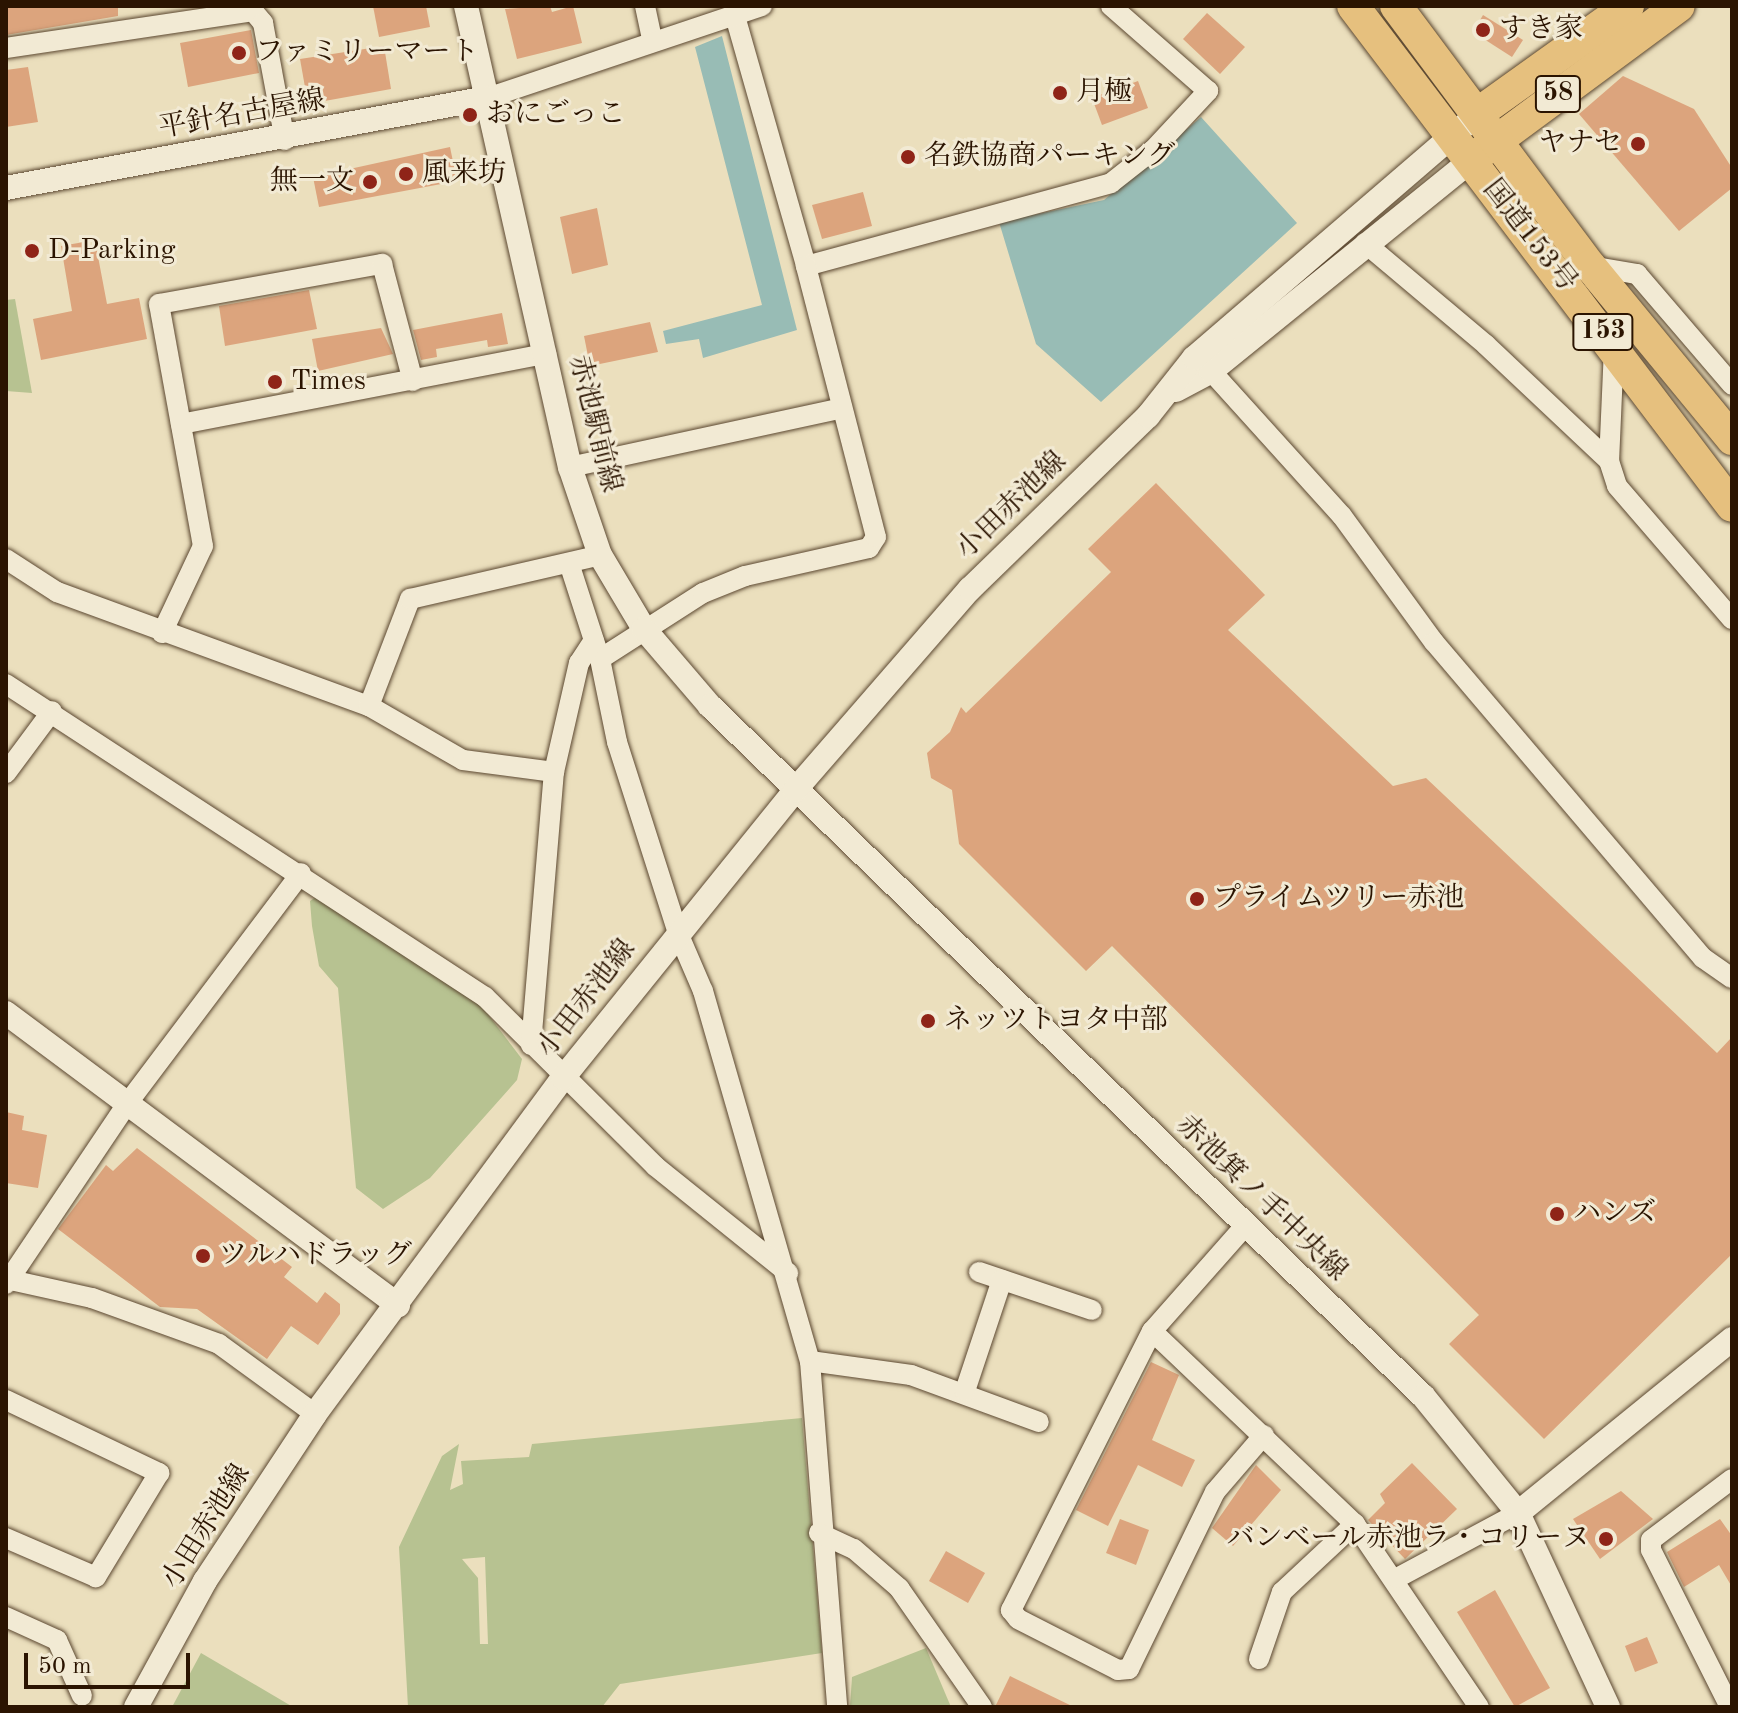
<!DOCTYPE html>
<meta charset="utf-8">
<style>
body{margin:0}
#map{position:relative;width:1738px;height:1713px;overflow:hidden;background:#ebdfbd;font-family:"Old Standard TT","Noto Serif JP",serif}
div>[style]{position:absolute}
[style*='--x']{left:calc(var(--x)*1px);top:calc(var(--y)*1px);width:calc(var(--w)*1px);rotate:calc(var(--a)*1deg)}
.green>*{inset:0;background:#b7c291}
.water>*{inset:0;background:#98bcb5}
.building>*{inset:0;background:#dca47d}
.roads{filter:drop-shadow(0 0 2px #5b4730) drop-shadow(0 0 2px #5b4730)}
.minor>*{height:20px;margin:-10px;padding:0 10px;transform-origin:10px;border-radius:10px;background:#f2ead4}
.tertiary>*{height:24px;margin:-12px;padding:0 12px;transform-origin:12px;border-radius:12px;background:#f2ead4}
.primary>*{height:32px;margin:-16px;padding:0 16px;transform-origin:16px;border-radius:16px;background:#e6c07e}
.trunk>*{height:32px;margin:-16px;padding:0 16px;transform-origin:16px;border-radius:16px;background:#e6c07e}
.dots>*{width:22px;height:22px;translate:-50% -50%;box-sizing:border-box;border:4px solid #f2ead4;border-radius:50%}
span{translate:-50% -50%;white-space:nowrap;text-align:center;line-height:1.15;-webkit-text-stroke:6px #f2ead4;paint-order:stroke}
.shield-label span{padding:2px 6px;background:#f2ead4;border:2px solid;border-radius:6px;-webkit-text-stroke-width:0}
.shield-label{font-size:26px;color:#2b1401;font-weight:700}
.poi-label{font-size:28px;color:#2b1401}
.left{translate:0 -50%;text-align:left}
.right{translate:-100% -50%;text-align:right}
.street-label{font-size:28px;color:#2b1401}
.frame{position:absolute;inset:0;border:8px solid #2b1401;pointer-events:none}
.scale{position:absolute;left:24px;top:1653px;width:166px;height:36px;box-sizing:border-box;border:4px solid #2b1401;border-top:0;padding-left:10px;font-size:24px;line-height:28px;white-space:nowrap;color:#2b1401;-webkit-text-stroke:6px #f2ead4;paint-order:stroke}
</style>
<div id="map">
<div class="green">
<div style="clip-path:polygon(15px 299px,32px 393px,6px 391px,6px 300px)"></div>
<div style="clip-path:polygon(323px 892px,480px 1004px,522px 1059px,517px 1080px,430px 1178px,383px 1209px,356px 1188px,338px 988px,319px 966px,312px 926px,310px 901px)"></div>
<div style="clip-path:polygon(evenodd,802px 1418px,822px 1653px,620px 1684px,602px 1707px,408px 1707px,399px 1547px,442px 1456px,459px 1444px,450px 1490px,463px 1484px,461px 1461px,529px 1457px,532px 1444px,802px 1418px,485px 1557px,488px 1644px,480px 1644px,478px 1578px,462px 1559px,485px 1557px)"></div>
<div style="clip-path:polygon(926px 1648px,951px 1707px,850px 1707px,852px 1677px)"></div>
<div style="clip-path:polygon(201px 1653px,293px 1707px,172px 1707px)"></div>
</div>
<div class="water">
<div style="clip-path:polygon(722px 36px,797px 330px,703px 358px,699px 339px,666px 344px,663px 331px,762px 305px,695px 47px)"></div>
<div style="clip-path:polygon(1201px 117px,1297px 223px,1101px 402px,1036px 344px,999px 222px,1104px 200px)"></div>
</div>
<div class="building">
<div style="clip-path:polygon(6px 6px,118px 6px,118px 16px,6px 35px)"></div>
<div style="clip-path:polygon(373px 6px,426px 6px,430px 27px,379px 37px)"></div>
<div style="clip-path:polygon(550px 6px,552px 12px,573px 6px,582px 43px,517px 59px,505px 9px)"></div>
<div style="clip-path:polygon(1207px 13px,1245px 47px,1220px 74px,1183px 39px)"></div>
<div style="clip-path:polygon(1483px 15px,1523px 40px,1512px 57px,1473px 32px)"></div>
<div style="clip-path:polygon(251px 30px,259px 73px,188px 87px,180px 43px)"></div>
<div style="clip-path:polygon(384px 46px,391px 89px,308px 104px,300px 59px)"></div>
<div style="clip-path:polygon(28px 67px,38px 122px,6px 127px,6px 70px)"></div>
<div style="clip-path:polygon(1623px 76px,1694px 109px,1732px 168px,1732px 188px,1679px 231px,1579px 114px)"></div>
<div style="clip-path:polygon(1138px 81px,1148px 108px,1102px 125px,1092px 98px)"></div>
<div style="clip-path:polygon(450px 147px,457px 181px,319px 207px,313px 177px)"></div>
<div style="clip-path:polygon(863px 192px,872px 226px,822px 239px,812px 205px)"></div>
<div style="clip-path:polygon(597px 208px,608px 265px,572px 274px,560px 217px)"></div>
<div style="clip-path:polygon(84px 242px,85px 248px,96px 246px,107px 304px,139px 298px,147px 339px,41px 360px,33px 319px,72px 311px,61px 246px)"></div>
<div style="clip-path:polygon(309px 290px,317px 329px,225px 346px,219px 306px)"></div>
<div style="clip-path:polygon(502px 313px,508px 344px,488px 347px,487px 340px,436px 349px,437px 357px,421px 360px,413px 330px)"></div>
<div style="clip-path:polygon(650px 322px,658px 352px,590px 366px,584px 336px)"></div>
<div style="clip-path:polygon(381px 328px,393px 354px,318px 371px,312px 339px)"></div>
<div style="clip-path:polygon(1156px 483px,1265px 595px,1228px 630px,1393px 786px,1426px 778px,1717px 1053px,1732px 1037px,1732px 1254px,1544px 1439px,1449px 1344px,1479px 1315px,1112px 946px,1086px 971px,959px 844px,952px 790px,931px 778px,927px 753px,950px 732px,961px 707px,966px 713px,1111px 572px,1088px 549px)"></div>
<div style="clip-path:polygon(6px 1112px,24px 1116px,22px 1130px,47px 1135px,38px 1188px,6px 1183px)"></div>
<div style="clip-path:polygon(137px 1148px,292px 1267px,284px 1277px,317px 1303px,325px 1292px,340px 1304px,340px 1314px,318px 1345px,291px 1326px,267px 1359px,197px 1309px,160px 1307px,58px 1229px,106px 1165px,113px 1171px)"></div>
<div style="clip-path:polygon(1151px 1362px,1179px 1375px,1152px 1440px,1195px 1460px,1182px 1487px,1138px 1465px,1108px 1526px,1076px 1510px)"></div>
<div style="clip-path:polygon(1412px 1463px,1457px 1509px,1405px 1559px,1368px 1520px,1385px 1503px,1380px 1494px)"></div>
<div style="clip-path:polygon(1256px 1465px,1281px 1490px,1233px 1546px,1212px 1528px)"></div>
<div style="clip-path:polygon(1621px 1491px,1653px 1519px,1600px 1559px,1573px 1519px)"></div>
<div style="clip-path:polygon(1120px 1519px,1149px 1530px,1136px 1565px,1106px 1553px)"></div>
<div style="clip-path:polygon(1720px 1519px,1732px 1536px,1732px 1587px,1719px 1565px,1684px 1587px,1667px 1552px)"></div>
<div style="clip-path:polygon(946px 1551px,985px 1573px,968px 1603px,929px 1581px)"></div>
<div style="clip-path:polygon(1495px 1590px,1550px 1688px,1515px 1707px,1457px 1612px)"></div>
<div style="clip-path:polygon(1647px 1637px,1658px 1663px,1635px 1672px,1625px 1646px)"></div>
<div style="clip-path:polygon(1010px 1676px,1074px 1707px,995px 1707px)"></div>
</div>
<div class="roads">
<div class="minor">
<div style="--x:645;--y:6;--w:35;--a:78"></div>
<div style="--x:735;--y:16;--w:260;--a:74.1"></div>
<div style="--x:806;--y:266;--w:316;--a:-15.2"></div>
<div style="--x:1111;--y:183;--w:53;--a:-38.2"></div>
<div style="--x:1153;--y:150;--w:81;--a:-47"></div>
<div style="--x:1208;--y:91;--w:129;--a:-138.8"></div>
<div style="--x:6;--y:48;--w:250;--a:-8.5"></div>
<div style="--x:253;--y:11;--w:16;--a:50"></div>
<div style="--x:263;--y:23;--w:119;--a:79.4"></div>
<div style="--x:487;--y:98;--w:290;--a:-18.5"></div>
<div style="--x:1365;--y:243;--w:158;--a:40.1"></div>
<div style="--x:1486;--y:345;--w:169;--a:43.3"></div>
<div style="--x:1590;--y:266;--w:48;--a:9.7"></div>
<div style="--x:1637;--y:274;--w:146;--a:49.4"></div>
<div style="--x:1614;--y:348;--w:113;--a:92.5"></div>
<div style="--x:1609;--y:461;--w:26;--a:72"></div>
<div style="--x:1617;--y:486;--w:176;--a:49.2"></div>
<div style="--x:1211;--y:371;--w:195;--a:47.9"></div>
<div style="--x:1342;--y:516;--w:156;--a:53.9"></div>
<div style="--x:1434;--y:642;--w:415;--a:49.6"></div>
<div style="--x:1703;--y:958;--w:35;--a:35"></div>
<div style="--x:181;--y:424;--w:372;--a:-10.9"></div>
<div style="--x:570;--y:467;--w:278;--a:-12.2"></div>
<div style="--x:6;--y:559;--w:61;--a:32.9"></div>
<div style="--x:57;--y:592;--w:332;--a:20.1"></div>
<div style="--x:369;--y:706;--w:108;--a:29.9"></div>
<div style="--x:463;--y:760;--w:92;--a:7.5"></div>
<div style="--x:569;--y:563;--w:101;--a:72.1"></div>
<div style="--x:600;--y:659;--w:85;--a:78.4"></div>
<div style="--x:617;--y:742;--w:201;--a:72.3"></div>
<div style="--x:678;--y:933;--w:63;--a:66.7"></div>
<div style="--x:703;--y:991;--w:385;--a:73.9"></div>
<div style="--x:810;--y:1361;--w:347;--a:85.5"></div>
<div style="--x:162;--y:633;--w:96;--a:-64.8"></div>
<div style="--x:203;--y:546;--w:246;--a:-100.3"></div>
<div style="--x:159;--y:304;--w:227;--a:-10.2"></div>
<div style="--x:382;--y:264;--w:121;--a:75.2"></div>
<div style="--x:600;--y:659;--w:122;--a:-32.7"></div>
<div style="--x:703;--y:593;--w:45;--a:-22"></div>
<div style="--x:745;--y:576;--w:127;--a:-12.7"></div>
<div style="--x:869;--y:548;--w:13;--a:-58"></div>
<div style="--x:876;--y:537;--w:280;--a:-104.5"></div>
<div style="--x:6;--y:684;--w:572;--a:33.16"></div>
<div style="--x:485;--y:997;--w:240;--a:44.8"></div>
<div style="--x:655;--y:1166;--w:171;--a:38.8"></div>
<div style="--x:369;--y:706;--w:115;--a:-69"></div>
<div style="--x:410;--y:599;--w:195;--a:-13"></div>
<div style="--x:6;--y:773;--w:77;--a:-53.4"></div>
<div style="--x:531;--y:1045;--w:274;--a:-85.2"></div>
<div style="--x:554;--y:772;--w:112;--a:-77.1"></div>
<div style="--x:579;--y:663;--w:27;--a:-57"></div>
<div style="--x:1245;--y:1226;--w:140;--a:131.5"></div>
<div style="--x:1152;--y:1331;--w:280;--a:43.6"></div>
<div style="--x:1355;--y:1524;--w:221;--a:55.9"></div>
<div style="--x:979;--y:1272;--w:119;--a:18.6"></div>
<div style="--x:6;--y:1279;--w:88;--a:12.5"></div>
<div style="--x:92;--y:1298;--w:135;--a:19.9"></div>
<div style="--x:219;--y:1344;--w:119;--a:36.1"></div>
<div style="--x:6;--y:1284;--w:217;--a:-56.1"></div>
<div style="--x:127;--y:1104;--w:289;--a:-53"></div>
<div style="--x:1152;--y:1331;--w:313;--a:116.8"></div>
<div style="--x:1011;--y:1610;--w:11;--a:52"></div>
<div style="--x:1018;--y:1619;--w:112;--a:27"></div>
<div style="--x:1118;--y:1670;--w:11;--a:-5"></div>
<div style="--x:1129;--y:1669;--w:197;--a:-64.1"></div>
<div style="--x:1215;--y:1492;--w:75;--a:-49.3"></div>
<div style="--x:810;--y:1361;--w:102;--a:7.9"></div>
<div style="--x:911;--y:1375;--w:136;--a:20.2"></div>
<div style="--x:965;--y:1391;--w:117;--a:-71.6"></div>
<div style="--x:6;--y:1400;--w:170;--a:25.5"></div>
<div style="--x:159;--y:1473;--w:122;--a:121.2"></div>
<div style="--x:96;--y:1577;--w:98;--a:-156.6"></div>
<div style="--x:819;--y:1533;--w:38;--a:25"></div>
<div style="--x:854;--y:1549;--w:60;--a:40.9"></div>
<div style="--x:899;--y:1588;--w:145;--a:55.1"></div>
<div style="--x:1397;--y:1578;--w:137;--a:-28.2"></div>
<div style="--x:6;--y:1617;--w:56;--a:24.3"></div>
<div style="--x:57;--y:1640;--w:61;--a:65.9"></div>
<div style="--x:1259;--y:1659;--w:71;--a:-71.1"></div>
<div style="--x:1282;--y:1592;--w:100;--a:-43"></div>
<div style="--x:1730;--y:1707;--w:176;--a:-116.7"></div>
<div style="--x:1651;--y:1550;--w:10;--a:-90"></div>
<div style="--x:1651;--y:1540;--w:101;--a:-37"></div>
</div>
<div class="tertiary">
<div style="--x:466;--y:6;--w:473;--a:77.3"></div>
<div style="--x:570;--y:467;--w:93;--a:71.2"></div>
<div style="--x:600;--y:555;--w:86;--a:59.3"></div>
<div style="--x:644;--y:629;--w:101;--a:49.4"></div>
<div style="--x:710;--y:706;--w:992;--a:44.06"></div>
<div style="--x:1423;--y:1396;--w:151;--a:50.9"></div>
<div style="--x:1518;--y:1513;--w:214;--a:65.1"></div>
<div style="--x:6;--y:188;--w:489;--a:-10.6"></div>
<div style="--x:1176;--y:390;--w:40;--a:-28"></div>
<div style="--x:1211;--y:371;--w:333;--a:-39"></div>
<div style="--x:6;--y:1013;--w:489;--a:36.7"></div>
<div style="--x:1518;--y:1513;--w:276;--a:-39.1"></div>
<div style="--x:136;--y:1707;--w:144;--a:-61.3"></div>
<div style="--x:205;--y:1581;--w:200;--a:-56.6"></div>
<div style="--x:315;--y:1414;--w:418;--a:-53.6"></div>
<div style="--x:563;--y:1078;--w:370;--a:-51.1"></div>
<div style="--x:795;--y:790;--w:267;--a:-49"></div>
<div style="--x:970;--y:589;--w:248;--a:-44.2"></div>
<div style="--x:1148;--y:416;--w:74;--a:-51.6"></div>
<div style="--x:1194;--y:358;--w:377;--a:-40.7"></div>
</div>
<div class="primary">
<div style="--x:1480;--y:112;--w:182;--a:-35.6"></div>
<div style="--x:1476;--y:156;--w:252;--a:-36.5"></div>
</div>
<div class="trunk">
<div style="--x:1353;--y:6;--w:627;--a:52.84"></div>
<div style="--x:1396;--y:6;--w:324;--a:53.3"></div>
<div style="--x:1590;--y:266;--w:224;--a:50.6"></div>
</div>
</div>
<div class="dots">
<div style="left:1483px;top:30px;background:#8f2418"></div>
<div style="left:239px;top:53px;background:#8f2418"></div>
<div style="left:1060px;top:93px;background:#8f2418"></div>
<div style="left:470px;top:115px;background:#8f2418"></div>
<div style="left:1638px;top:144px;background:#8f2418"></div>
<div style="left:908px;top:157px;background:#8f2418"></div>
<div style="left:406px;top:174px;background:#8f2418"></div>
<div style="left:370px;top:182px;background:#8f2418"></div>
<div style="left:32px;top:251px;background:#8f2418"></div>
<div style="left:275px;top:382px;background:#8f2418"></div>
<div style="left:1197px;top:899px;background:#8f2418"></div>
<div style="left:928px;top:1021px;background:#8f2418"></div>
<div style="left:1557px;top:1214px;background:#8f2418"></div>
<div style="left:203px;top:1256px;background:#8f2418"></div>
<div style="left:1606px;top:1539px;background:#8f2418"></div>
</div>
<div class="shield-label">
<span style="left:1558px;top:94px">58</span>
<span style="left:1603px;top:332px">153</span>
</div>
<div class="poi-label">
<span class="left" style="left:1499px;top:30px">すき家</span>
<span class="left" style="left:255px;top:53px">ファミリーマート</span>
<span class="left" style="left:1076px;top:93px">月極</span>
<span class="left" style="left:486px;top:115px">おにごっこ</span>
<span class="right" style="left:1622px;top:144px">ヤナセ</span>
<span class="left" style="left:924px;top:157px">名鉄協商パーキング</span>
<span class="left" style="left:422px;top:174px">風来坊</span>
<span class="right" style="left:354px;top:182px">無一文</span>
<span class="left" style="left:48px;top:251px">D-Parking</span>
<span class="left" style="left:291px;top:382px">Times</span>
<span class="left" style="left:1213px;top:899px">プライムツリー赤池</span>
<span class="left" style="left:944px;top:1021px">ネッツトヨタ中部</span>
<span class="left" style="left:1573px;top:1214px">ハンズ</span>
<span class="left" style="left:219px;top:1256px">ツルハドラッグ</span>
<span class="right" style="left:1590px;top:1539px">バンベール赤池ラ・コリーヌ</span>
</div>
<div class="street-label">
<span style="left:242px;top:115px;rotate:-10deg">平針名古屋線</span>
<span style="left:1529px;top:236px;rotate:52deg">国道153号</span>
<span style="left:594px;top:424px;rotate:76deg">赤池駅前線</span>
<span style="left:1012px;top:506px;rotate:-44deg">小田赤池線</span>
<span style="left:587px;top:999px;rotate:-52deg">小田赤池線</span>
<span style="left:1261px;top:1199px;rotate:44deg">赤池箕ノ手中央線</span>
<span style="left:207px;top:1527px;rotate:-58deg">小田赤池線</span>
</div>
<div class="frame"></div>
<div class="scale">50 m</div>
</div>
